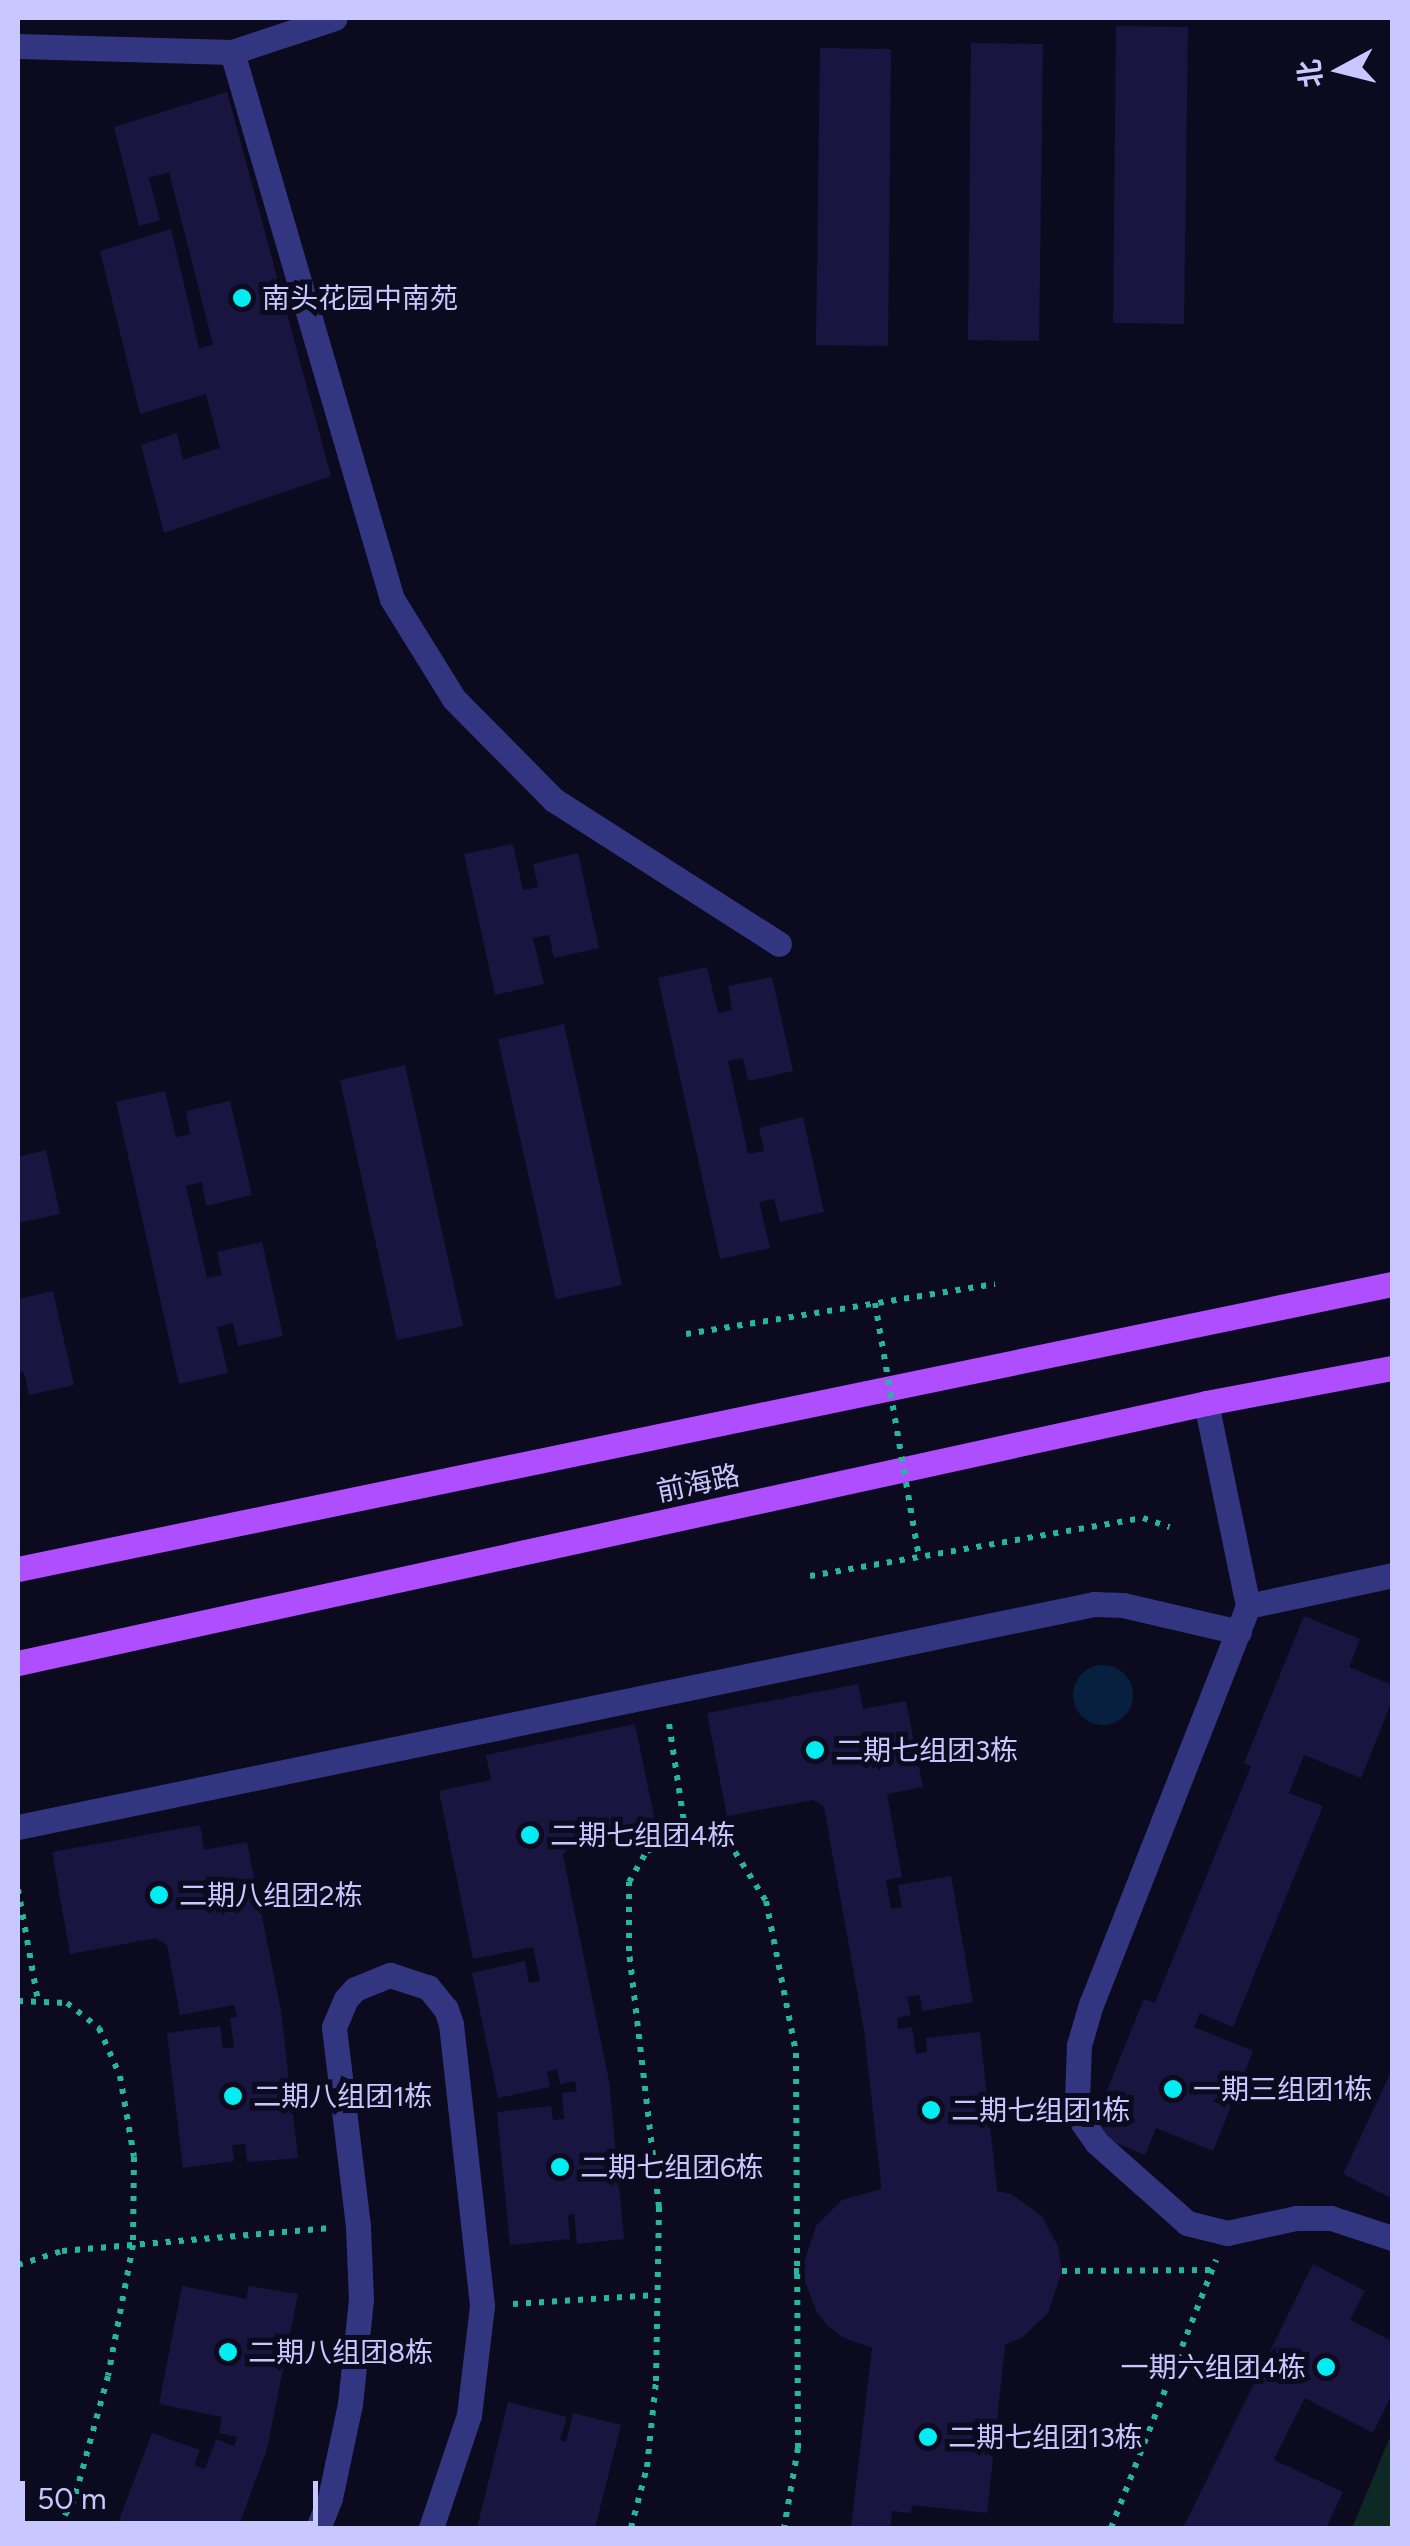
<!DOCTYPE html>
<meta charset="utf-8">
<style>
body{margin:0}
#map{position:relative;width:1410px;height:2546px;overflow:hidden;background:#0c0a1e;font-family:Figtree,"Noto Sans SC",sans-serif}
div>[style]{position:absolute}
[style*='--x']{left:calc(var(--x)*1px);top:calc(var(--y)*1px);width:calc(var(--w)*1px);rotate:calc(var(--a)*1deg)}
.green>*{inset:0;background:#0d2825}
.water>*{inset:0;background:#072040}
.round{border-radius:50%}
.building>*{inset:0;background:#1a1540}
.path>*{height:6px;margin-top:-3px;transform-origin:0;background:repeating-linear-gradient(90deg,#24b6a1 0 5px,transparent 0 13px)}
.minor>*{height:25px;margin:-12.5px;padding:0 12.5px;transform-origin:12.5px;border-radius:12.5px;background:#323580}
.major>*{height:25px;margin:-12.5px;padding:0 12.5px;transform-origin:12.5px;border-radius:12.5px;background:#af4eff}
.path-bridge>*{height:6px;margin-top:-3px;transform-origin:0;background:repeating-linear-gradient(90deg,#24b6a1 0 5px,transparent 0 13px)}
.dots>*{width:28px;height:28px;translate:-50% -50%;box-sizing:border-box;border:5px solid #0c0a1e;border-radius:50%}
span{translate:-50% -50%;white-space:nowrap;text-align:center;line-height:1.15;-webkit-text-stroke:10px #0c0a1e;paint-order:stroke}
.poi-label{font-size:28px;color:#c9c7ff}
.left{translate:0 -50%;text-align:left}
.right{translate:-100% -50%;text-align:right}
.street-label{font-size:28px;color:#c9c7ff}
.frame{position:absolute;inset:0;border:20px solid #c9c7ff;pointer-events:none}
.north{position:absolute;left:1290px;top:20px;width:100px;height:100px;-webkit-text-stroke:8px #0c0a1e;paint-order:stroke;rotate:263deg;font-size:28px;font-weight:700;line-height:40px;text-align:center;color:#c9c7ff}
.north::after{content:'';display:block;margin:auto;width:35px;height:45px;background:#c9c7ff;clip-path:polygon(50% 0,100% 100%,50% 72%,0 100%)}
.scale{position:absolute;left:20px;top:2481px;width:298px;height:45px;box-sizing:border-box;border:5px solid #c9c7ff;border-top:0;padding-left:12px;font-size:30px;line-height:35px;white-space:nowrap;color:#c9c7ff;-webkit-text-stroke:8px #0c0a1e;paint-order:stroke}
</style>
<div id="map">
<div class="green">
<div style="clip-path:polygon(1392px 2432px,1392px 2528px,1352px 2528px)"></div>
</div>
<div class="water">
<div class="round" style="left:1073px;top:1665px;width:60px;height:60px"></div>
</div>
<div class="building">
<div style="clip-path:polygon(1116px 26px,1188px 27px,1184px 324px,1113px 323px)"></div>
<div style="clip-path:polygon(971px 43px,1043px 44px,1039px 341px,968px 340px)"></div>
<div style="clip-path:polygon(820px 48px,891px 49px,888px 346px,816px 345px)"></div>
<div style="clip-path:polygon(227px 92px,331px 476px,164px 533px,141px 445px,177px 433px,183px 460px,220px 448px,206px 394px,140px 414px,100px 251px,171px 229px,199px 348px,213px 345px,169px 172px,149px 178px,160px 220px,139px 226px,114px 127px)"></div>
<div style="clip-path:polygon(513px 844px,523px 890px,538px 887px,533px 864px,578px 853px,599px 948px,554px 958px,549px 935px,533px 938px,544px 984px,495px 995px,464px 854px)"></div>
<div style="clip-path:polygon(707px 967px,718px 1013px,732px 1010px,728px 986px,772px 977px,793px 1071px,748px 1081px,743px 1058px,728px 1061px,748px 1154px,764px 1151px,759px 1128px,803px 1117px,824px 1212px,780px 1222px,774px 1199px,759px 1202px,770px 1248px,720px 1259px,658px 978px)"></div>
<div style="clip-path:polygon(564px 1024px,622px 1285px,556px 1299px,498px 1039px)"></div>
<div style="clip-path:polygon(405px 1065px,463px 1326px,397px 1340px,340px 1080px)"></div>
<div style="clip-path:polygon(165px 1091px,176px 1137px,190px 1134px,186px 1111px,230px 1101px,252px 1195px,206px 1206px,202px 1182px,186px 1186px,207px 1278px,222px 1275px,217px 1252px,262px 1242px,283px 1336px,238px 1346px,233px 1323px,217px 1327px,228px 1373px,179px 1384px,116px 1102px)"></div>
<div style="clip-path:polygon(46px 1150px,60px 1214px,18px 1223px,18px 1157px)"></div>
<div style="clip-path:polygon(53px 1291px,74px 1385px,29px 1395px,24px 1372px,18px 1374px,18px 1299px)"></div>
<div style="clip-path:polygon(1304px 1616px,1360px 1639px,1349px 1667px,1392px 1685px,1392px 1701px,1361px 1778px,1304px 1755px,1289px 1793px,1323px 1806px,1233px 2027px,1200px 2013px,1194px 2027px,1253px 2051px,1213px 2151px,1156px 2128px,1145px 2155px,1090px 2132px,1144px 1999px,1155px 2003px,1251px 1766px,1244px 1763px)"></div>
<div style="clip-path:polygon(858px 1684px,863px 1709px,906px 1701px,923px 1787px,887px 1794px,902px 1877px,886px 1880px,891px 1909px,902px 1907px,898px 1885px,951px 1876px,973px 2002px,922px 2011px,920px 1995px,907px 1997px,911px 2015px,897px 2018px,898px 2029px,912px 2027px,916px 2054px,927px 2052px,926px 2038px,980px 2032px,997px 2191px,1011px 2194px,1041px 2215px,1058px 2246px,1062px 2271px,1048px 2313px,1023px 2337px,1005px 2345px,987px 2513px,912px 2505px,911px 2513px,892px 2511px,890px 2528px,851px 2528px,872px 2348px,842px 2337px,828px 2326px,817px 2313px,805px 2281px,805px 2259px,816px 2226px,842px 2200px,881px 2189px,881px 2184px,864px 2030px,824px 1807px,813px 1800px,727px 1816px,707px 1713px)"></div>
<div style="clip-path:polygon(635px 1724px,656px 1826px,570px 1844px,563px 1855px,609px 2081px,624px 2239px,577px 2244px,574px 2214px,568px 2215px,570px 2239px,510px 2245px,497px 2112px,551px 2106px,553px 2120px,564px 2119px,562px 2093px,577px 2091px,576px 2087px,575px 2081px,560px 2084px,557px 2069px,547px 2072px,550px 2087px,498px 2098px,472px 1973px,525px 1961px,529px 1983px,540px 1981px,533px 1947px,473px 1959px,439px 1791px,491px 1780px,486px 1755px)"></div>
<div style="clip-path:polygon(200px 1825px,204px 1850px,247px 1842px,281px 2011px,298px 2158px,247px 2162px,245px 2144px,232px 2145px,234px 2161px,183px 2168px,167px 2033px,220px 2026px,223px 2049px,234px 2047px,230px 2018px,237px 2017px,234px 2005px,180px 2015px,167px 1945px,156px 1938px,70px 1954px,52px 1852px)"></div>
<div style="clip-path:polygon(1392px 2070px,1392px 2192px,1389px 2197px,1343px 2174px)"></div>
<div style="clip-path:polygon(1313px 2264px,1365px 2291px,1350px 2320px,1392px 2341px,1392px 2394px,1373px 2433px,1305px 2398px,1289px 2429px,1274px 2460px,1343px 2492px,1326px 2528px,1183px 2528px)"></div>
<div style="clip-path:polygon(182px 2286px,246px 2299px,249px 2286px,298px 2294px,267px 2449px,238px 2528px,116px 2528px,152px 2433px,200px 2450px,194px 2465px,205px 2469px,216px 2439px,234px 2446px,237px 2437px,219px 2433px,222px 2417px,159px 2404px)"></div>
<div style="clip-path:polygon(508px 2402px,567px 2417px,560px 2440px,566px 2442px,573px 2413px,621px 2425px,595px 2528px,477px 2528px)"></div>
</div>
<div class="path">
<div style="--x:686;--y:1334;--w:313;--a:-9.2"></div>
<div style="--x:810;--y:1576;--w:338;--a:-9.9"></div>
<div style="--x:1143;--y:1518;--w:28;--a:19"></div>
<div style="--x:669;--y:1724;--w:118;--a:81.3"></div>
<div style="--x:18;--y:1889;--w:114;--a:79.9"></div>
<div style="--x:18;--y:2001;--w:49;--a:2.3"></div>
<div style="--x:67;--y:2003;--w:41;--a:38"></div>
<div style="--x:99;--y:2028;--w:52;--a:66.4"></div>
<div style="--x:120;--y:2076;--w:82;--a:80.2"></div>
<div style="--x:134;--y:2157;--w:88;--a:90.7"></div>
<div style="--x:133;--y:2245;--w:133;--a:100.8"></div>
<div style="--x:108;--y:2376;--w:129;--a:105.3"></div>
<div style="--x:74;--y:2500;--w:33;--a:121"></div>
<div style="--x:18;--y:2265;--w:46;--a:-17.7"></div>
<div style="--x:62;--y:2251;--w:267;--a:-4.9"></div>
<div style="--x:794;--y:2271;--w:10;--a:0"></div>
<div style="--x:1062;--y:2271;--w:151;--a:-0.4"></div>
<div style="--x:513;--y:2304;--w:143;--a:-3.6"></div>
<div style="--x:631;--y:2528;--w:63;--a:-75.3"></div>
<div style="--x:647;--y:2467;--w:86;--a:-84"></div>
<div style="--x:656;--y:2381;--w:174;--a:-89"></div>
<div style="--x:659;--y:2207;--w:258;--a:-96.7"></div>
<div style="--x:629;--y:1951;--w:69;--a:-90"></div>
<div style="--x:629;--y:1882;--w:36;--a:-60"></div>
<div style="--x:647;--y:1851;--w:26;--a:-23"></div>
<div style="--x:671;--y:1841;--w:57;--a:0"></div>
<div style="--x:728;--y:1841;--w:71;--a:57.7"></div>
<div style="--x:766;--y:1901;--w:155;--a:78.8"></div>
<div style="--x:796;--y:2053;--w:395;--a:89.7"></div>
<div style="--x:798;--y:2448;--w:81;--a:99.9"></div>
<div style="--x:1111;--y:2528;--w:288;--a:-68.6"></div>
</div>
<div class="minor">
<div style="--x:18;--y:46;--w:214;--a:1.6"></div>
<div style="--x:232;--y:52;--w:108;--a:-18.3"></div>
<div style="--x:232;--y:52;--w:570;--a:73.7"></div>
<div style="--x:392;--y:599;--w:118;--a:58.2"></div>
<div style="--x:454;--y:699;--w:142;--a:45.3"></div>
<div style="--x:554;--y:800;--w:267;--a:32.6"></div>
<div style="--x:1206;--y:1403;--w:207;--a:78.3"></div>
<div style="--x:1248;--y:1606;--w:428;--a:111.5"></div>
<div style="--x:1091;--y:2004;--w:43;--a:106.3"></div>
<div style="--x:1079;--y:2045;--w:55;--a:92.1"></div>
<div style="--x:1077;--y:2100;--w:24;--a:75"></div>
<div style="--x:1083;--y:2123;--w:24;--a:55"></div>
<div style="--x:1097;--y:2143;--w:120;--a:41.6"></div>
<div style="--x:1187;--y:2223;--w:41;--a:14"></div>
<div style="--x:1227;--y:2233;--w:71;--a:-12.3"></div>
<div style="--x:1296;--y:2218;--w:35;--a:0"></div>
<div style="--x:1331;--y:2218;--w:64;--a:18.2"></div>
<div style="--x:1248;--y:1606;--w:147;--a:-12.1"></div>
<div style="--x:18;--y:1827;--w:1099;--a:-11.71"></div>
<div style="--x:1094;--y:1604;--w:29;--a:2"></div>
<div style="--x:1123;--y:1605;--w:119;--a:13.1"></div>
<div style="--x:318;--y:2528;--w:32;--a:-68"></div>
<div style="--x:330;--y:2498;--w:96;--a:-78"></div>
<div style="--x:350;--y:2404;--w:106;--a:-84"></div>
<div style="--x:361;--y:2299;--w:73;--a:-92.4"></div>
<div style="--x:358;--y:2226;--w:200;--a:-96.9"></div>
<div style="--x:334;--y:2027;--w:30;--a:-67"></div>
<div style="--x:346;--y:1999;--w:13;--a:-48"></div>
<div style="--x:355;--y:1989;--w:38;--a:-22"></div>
<div style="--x:390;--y:1975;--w:40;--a:18"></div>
<div style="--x:428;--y:1987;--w:28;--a:51"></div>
<div style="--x:446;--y:2009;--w:16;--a:72"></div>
<div style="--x:451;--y:2024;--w:284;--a:83.7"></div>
<div style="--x:482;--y:2306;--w:110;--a:96.8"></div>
<div style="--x:469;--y:2415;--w:119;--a:108.6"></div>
</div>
<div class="major">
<div style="--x:18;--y:1569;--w:1403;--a:-11.72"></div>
<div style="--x:18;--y:1663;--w:1216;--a:-12.34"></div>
<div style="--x:1206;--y:1403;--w:189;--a:-10.7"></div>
</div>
<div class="path-bridge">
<div style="--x:875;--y:1303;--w:260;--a:80.2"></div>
</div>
<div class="dots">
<div style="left:242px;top:298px;background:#00edf2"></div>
<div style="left:815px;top:1750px;background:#00edf2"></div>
<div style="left:530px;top:1835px;background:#00edf2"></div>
<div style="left:159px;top:1895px;background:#00edf2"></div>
<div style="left:1173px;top:2089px;background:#00edf2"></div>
<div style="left:233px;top:2096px;background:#00edf2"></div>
<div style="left:931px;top:2110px;background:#00edf2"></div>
<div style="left:560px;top:2167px;background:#00edf2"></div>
<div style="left:228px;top:2352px;background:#00edf2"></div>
<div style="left:1326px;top:2367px;background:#00edf2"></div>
<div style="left:928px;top:2437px;background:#00edf2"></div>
</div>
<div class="poi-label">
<span class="left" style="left:262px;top:298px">南头花园中南苑</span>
<span class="left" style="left:835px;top:1750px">二期七组团3栋</span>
<span class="left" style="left:550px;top:1835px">二期七组团4栋</span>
<span class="left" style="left:179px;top:1895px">二期八组团2栋</span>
<span class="left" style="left:1193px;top:2089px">一期三组团1栋</span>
<span class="left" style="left:253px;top:2096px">二期八组团1栋</span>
<span class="left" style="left:951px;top:2110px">二期七组团1栋</span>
<span class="left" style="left:580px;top:2167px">二期七组团6栋</span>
<span class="left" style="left:248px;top:2352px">二期八组团8栋</span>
<span class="right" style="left:1306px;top:2367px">一期六组团4栋</span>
<span class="left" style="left:948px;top:2437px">二期七组团13栋</span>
</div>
<div class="street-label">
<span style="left:698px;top:1483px;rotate:-12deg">前海路</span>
</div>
<div class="frame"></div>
<div class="north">北</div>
<div class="scale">50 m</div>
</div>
